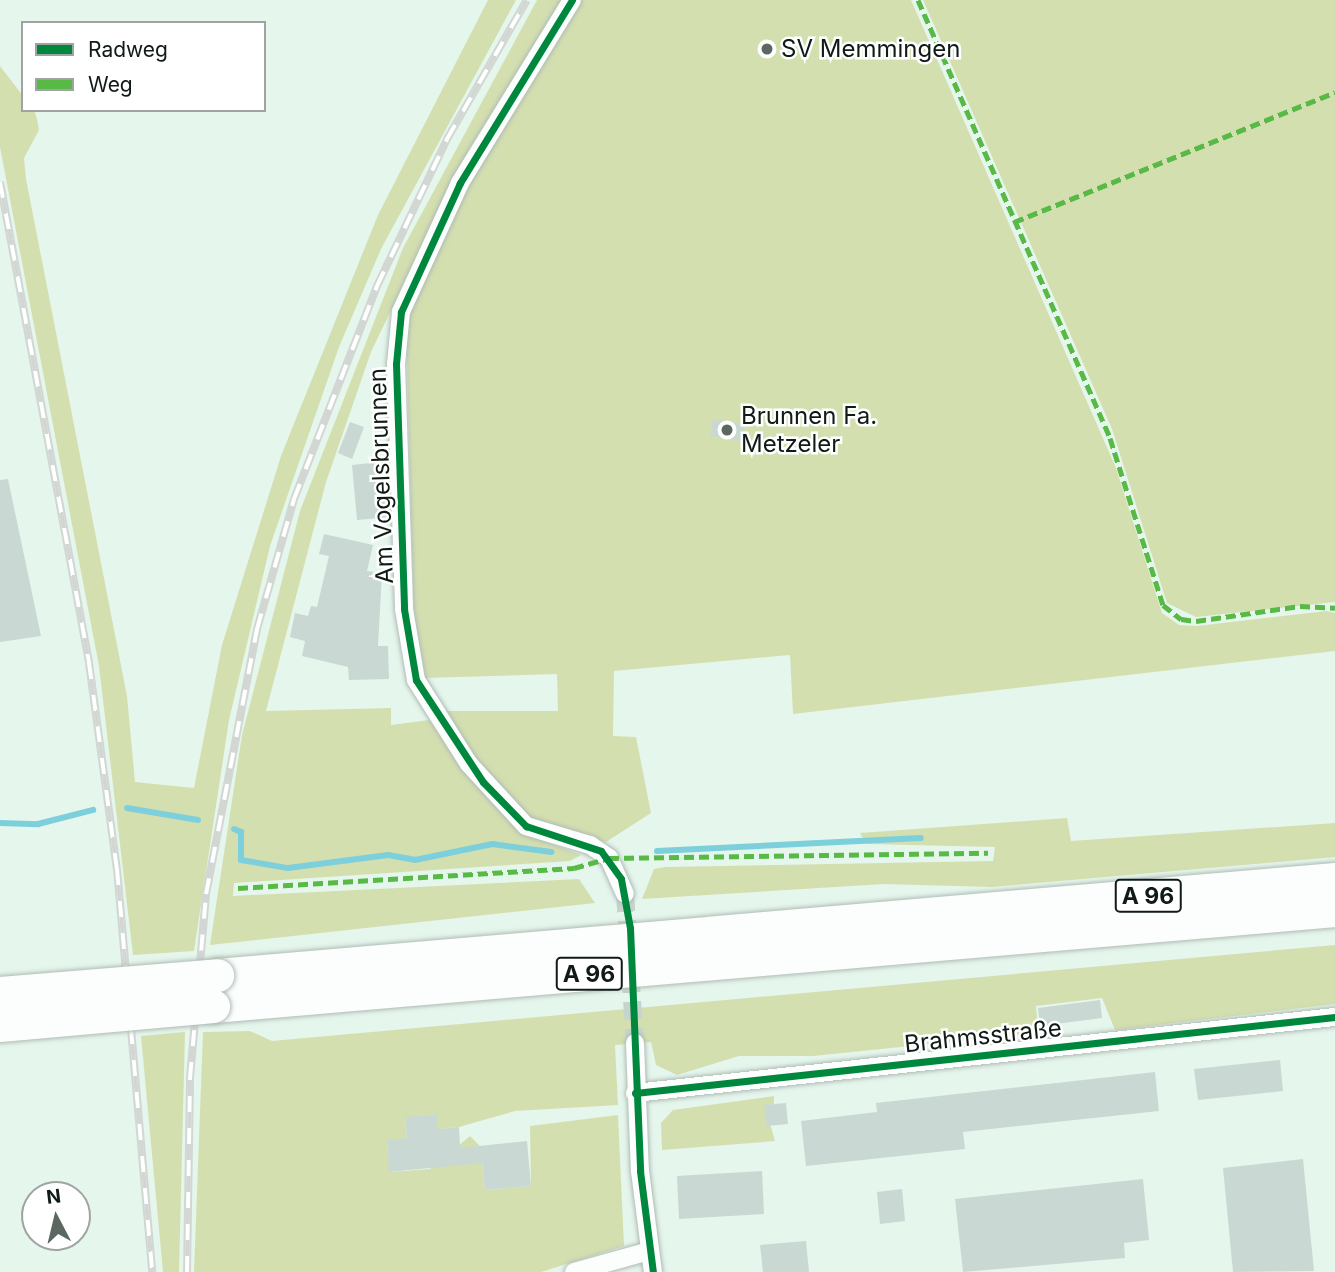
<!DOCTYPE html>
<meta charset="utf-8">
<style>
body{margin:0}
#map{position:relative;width:1335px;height:1272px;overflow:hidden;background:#e5f6ed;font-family:Inter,sans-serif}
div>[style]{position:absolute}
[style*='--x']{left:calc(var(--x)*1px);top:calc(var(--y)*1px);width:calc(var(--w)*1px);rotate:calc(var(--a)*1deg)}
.green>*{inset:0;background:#d4dfb0}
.stream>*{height:6px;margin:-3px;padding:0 3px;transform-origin:3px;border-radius:3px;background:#7ecfdc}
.building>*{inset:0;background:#cad8d4}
.minor-tunnel>*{height:18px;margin-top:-9px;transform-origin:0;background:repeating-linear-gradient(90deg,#c5d5cd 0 18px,transparent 0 27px)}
.roads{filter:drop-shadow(0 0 2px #b0bcb5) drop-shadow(0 0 2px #b0bcb5)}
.minor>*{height:18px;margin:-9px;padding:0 9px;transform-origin:9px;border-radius:9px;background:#fbfefc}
.motorway>*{height:33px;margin:-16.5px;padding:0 16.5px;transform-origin:16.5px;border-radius:16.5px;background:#fbfefc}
.rail>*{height:8px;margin-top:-4px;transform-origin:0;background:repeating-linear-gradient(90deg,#fff 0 16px,#d2d7d4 0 32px);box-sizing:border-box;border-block:2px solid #d2d7d4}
.bridges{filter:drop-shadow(0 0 2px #b0bcb5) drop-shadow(0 0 2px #b0bcb5)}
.motorway-bridge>*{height:33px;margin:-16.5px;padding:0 16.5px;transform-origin:16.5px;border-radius:16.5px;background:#fbfefc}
.quiet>*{height:5px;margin-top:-2.5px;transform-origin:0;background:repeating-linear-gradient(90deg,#58b947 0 10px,transparent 0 15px)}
.cycleway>*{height:7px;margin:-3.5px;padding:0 3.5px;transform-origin:3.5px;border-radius:3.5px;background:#00873e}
.dots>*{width:19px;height:19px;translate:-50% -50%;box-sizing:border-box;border:4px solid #fff;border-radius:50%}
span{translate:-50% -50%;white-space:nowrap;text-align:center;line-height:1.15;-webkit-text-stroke:5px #fff;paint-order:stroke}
.shield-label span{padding:2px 5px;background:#fff;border:2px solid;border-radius:5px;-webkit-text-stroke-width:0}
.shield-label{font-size:23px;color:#101b16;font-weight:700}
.poi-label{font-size:24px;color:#101b16}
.left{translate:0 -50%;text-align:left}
.street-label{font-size:24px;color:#101b16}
.legend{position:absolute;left:21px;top:21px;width:245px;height:91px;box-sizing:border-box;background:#fff;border:2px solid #9fa4a2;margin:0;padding:9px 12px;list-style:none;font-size:21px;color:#101b16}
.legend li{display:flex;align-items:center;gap:14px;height:35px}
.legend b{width:35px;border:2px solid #9fa4a2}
.north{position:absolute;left:21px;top:1181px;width:70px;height:70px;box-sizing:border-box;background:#fff;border:2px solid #9fa4a2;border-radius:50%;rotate:353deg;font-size:19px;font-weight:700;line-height:28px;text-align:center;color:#101b16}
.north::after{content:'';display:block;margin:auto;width:24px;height:32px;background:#5b6861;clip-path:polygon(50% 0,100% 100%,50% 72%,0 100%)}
</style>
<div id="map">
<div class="green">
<div style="clip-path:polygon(488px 0,516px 0,381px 249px,339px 347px,270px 546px,229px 720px,194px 951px,133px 955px,99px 666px,0 147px,0 66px,23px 96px,23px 110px,34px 110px,37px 119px,39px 130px,24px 158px,26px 179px,127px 696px,135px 782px,194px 788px,222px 645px,281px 456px,378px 215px)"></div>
<div style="clip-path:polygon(537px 0,564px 0,447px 194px,371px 352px,326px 482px,266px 711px,391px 708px,391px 725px,429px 720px,465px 769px,532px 837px,581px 855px,570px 861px,234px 883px,233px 896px,579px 879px,595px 903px,210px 945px,242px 735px,300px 511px,403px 248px)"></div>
<div style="clip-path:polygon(580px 0,911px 0,1116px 468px,1162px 613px,1179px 625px,1197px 626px,1327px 611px,1335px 613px,1335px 651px,793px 714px,790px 655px,614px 671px,613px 736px,636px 737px,651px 813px,606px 842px,543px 825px,519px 811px,439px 711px,558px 711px,557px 674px,424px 678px,414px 626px,406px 320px,457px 199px)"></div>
<div style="clip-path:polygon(923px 0,1335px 0,1335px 602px,1196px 617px,1167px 603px,1112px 429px)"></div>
<div style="clip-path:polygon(1067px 818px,1071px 841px,1335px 823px,1335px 857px,991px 887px,884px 884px,642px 899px,654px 869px,665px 867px,993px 861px,995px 847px,866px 844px,860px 833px)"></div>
<div style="clip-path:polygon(1335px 945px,1335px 1004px,1115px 1030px,1102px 998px,1036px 1006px,1038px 1027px,1029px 1034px,813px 1056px,739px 1056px,677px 1075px,656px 1065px,651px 1042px,615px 1045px,618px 1105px,515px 1111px,459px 1127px,438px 1129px,436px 1114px,405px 1118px,407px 1138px,387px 1141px,390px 1172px,430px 1169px,470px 1136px,480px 1146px,485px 1190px,531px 1186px,530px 1126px,618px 1115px,624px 1246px,541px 1272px,194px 1272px,203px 1032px,250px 1031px,272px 1041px)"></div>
<div style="clip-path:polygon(185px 1032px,179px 1272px,163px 1272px,141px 1036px)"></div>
<div style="clip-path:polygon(774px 1096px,774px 1104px,765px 1106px,775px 1141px,662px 1150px,661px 1123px,673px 1110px)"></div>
</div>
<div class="stream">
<div style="--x:127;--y:808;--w:72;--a:9.6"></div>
<div style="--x:0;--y:823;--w:38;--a:2"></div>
<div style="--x:38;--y:824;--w:57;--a:-14.3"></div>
<div style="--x:234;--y:829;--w:8;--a:23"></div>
<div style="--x:241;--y:832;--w:28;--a:90"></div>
<div style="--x:241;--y:860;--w:48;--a:9.7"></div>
<div style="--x:288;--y:868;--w:101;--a:-7.4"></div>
<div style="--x:388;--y:855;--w:27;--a:10"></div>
<div style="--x:415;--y:860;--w:79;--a:-11.7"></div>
<div style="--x:492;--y:844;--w:60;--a:7.7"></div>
<div style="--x:657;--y:851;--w:264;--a:-2.8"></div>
</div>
<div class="building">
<div style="clip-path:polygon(713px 419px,744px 424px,742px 441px,710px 436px)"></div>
<div style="clip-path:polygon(350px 422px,364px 427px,352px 459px,338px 453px)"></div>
<div style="clip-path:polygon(388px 461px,390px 517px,357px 520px,352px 465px)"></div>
<div style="clip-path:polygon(8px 479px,41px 636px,0 642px,0 480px)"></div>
<div style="clip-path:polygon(324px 534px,373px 545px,367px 571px,382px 573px,378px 646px,388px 646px,389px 679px,349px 680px,348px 667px,302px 656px,305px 641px,290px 637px,295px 613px,308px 616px,311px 606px,317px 607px,329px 556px,319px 554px)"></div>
<div style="clip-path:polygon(1100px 1000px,1102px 1018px,1040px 1026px,1038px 1008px)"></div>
<div style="clip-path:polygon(1280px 1060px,1283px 1091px,1198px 1100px,1194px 1069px)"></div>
<div style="clip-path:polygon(1155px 1072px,1159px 1111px,963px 1132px,965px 1149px,806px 1166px,801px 1121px,877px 1112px,876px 1103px)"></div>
<div style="clip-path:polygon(786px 1103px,788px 1124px,767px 1126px,764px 1105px)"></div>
<div style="clip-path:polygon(437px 1114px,438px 1129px,459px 1127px,460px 1148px,527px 1141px,531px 1186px,485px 1190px,482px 1163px,389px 1172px,387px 1140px,407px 1138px,405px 1117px)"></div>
<div style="clip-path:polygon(1303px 1159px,1314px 1271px,1233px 1272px,1223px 1168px)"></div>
<div style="clip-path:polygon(762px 1171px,764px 1214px,679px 1219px,677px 1176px)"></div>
<div style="clip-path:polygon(1143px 1179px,1149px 1240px,1124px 1243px,1125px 1258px,963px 1272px,955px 1199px)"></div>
<div style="clip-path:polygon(902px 1189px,905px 1221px,880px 1224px,877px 1192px)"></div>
<div style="clip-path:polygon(806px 1241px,809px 1272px,763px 1272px,760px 1245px)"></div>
</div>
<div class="minor-tunnel">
<div style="--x:625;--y:894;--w:149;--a:86.2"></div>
</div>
<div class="roads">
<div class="minor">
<div style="--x:572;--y:0;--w:215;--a:121.5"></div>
<div style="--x:460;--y:183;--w:142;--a:114.6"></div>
<div style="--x:401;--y:312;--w:52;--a:95.5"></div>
<div style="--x:396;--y:364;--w:245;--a:88.1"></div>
<div style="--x:404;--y:609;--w:72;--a:80.4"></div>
<div style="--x:416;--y:680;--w:99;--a:57.8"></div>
<div style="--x:469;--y:764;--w:84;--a:47.4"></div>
<div style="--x:526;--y:826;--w:67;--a:16.5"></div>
<div style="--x:590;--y:845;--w:23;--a:34"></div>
<div style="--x:609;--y:858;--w:39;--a:66"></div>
<div style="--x:635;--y:1043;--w:128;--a:87.8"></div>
<div style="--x:640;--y:1171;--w:102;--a:82.7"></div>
<div style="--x:635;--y:1093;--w:704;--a:-6.2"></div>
<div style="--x:574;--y:1272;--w:78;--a:-15.6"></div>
</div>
<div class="motorway">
<div style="--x:217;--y:975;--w:1122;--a:-4.91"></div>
<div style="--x:213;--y:1006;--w:1126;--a:-4.89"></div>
</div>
</div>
<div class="rail">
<div style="--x:0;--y:182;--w:489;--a:79.5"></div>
<div style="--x:89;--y:663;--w:208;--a:82.3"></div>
<div style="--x:117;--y:869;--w:405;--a:85"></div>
<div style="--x:187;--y:1272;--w:194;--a:-89.1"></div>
<div style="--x:190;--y:1078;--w:185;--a:-85"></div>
<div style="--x:206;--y:894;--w:270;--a:-79.1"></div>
<div style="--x:257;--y:629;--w:135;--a:-74.1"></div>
<div style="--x:294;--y:499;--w:229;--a:-68.7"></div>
<div style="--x:377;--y:286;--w:163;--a:-64.5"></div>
<div style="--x:447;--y:139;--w:160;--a:-60.1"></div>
</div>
<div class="bridges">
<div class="motorway-bridge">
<div style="--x:0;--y:993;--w:218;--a:-4.7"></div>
<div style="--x:0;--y:1025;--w:214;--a:-5.1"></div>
</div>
</div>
<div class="quiet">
<div style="--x:918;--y:0;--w:478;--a:66.3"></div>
<div style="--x:1110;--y:438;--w:175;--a:72.4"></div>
<div style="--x:1163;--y:605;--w:23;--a:38"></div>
<div style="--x:1181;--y:619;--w:15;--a:8"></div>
<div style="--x:1196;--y:621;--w:105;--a:-8.2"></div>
<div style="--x:1300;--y:606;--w:35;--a:3"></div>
<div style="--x:1014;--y:222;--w:346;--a:-22"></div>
<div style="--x:238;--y:888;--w:337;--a:-3.4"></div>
<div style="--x:574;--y:868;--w:36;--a:-16"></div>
<div style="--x:609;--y:858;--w:379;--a:-0.8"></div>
</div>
<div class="cycleway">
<div style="--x:572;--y:0;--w:215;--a:121.5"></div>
<div style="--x:460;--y:183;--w:142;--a:114.6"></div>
<div style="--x:401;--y:312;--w:52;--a:95.5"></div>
<div style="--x:396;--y:364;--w:245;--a:88.1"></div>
<div style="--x:404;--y:609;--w:72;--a:80.4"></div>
<div style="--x:416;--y:680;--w:122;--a:56.7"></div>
<div style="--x:483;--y:782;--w:62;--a:45.7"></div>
<div style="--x:526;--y:826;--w:79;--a:18.4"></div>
<div style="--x:601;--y:851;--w:34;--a:54"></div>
<div style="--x:621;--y:879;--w:50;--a:79.6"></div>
<div style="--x:630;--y:928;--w:243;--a:87.6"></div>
<div style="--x:640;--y:1171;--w:102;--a:82.7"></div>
<div style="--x:635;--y:1093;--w:704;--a:-6.2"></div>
</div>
<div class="dots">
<div style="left:767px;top:49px;background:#5b6861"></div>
<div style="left:727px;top:430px;background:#5b6861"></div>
</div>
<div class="shield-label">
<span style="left:1148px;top:896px">A 96</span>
<span style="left:589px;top:974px">A 96</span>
</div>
<div class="poi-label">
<span class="left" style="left:781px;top:49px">SV Memmingen</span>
<span class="left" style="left:741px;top:430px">Brunnen Fa.<br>Metzeler</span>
</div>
<div class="street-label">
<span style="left:381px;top:476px;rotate:-92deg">Am Vogelsbrunnen</span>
<span style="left:983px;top:1036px;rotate:-6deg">Brahmsstraße</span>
</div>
<ul class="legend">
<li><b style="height:9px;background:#00873e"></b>Radweg</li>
<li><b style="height:9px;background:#58b947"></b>Weg</li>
</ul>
<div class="north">N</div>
</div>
